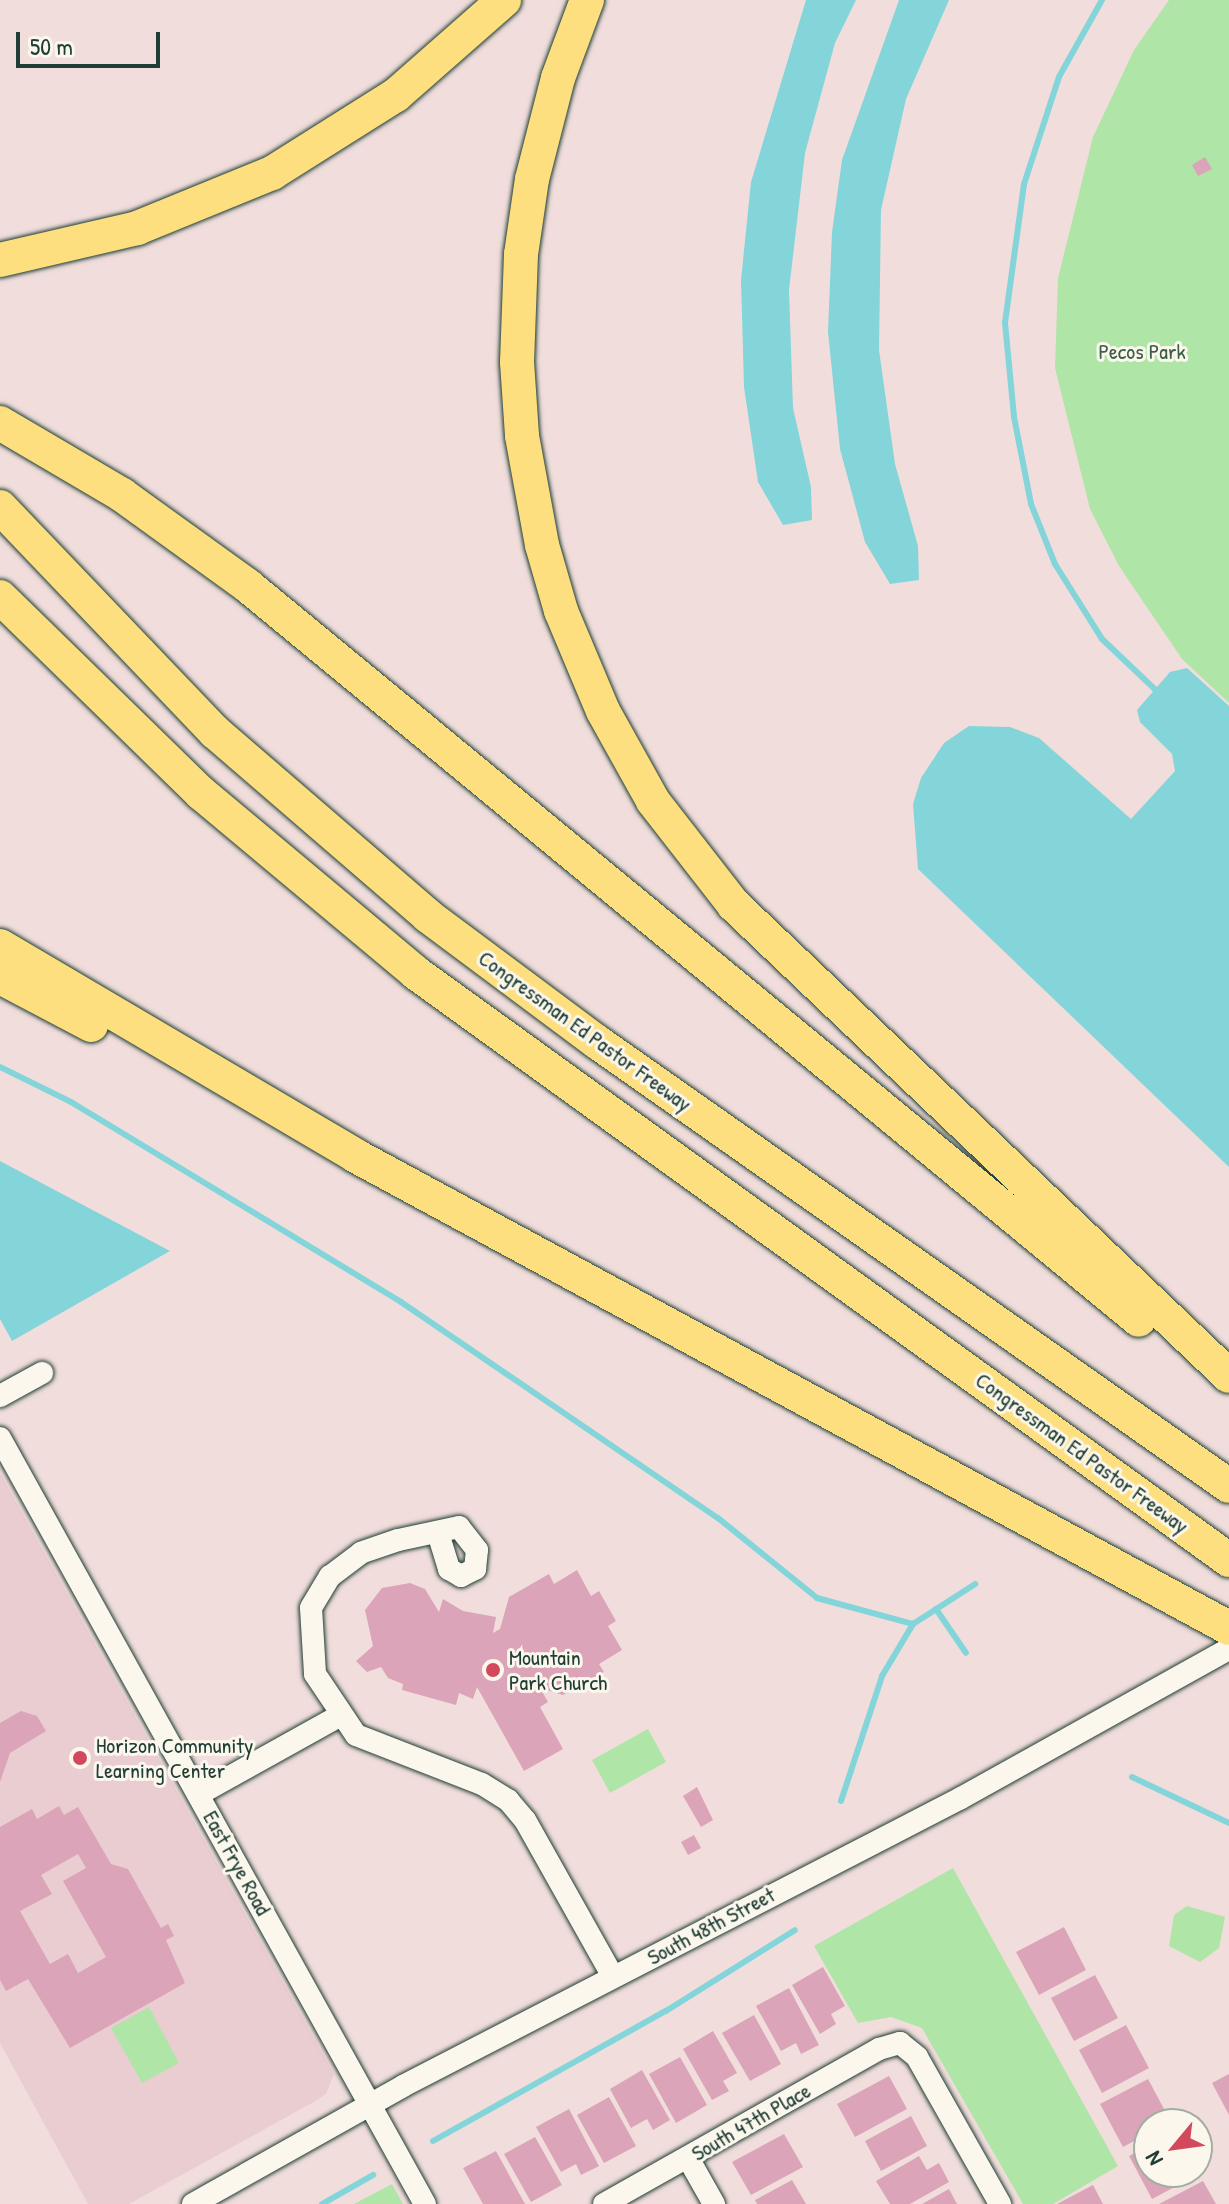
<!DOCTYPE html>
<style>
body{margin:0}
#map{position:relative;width:1229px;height:2204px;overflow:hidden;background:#f1dedc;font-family:"Patrick Hand",sans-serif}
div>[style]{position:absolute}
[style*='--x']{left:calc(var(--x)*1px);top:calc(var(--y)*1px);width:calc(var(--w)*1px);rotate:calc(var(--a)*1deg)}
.built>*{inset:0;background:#eacdd1}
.green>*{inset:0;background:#afe5a7}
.water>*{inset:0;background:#83d5da}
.stream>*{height:6px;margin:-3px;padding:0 3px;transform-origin:3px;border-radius:3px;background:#83d5da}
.building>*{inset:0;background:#dba4b8}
.roads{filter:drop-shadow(0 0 2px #1f3d34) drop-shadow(0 0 2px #1f3d34)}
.minor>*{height:22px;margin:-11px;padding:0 11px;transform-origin:11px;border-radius:11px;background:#fbf7ec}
.highway>*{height:34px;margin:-17px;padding:0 17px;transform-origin:17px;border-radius:17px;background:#fedf80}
.dots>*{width:22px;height:22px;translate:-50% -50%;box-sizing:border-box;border:4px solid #fbf7ec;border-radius:50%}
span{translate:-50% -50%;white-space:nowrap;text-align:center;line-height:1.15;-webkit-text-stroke:6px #fbf7ec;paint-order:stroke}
.park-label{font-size:22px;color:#3c5f4b}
.street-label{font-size:22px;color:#1f3d34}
.poi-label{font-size:22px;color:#1f3d34}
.left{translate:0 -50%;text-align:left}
.north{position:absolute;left:1133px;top:2108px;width:80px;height:80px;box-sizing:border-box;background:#fbf7ec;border:2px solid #a3ada2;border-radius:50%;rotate:241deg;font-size:22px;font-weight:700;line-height:32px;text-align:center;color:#1f3d34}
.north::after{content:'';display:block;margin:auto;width:28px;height:36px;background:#d1495b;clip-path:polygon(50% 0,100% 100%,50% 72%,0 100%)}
.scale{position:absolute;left:16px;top:32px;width:144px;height:36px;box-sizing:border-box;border:4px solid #1f3d34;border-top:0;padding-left:10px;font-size:24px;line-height:28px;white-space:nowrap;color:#1f3d34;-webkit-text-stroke:6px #fbf7ec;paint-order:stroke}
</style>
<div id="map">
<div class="built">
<div style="clip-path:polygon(0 1473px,334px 2074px,326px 2094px,312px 2103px,129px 2204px,88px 2204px,0 2043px)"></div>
</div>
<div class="green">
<div style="clip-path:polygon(1169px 0,1229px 0,1229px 703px,1182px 659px,1119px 566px,1090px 509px,1055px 368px,1058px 278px,1093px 137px,1134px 50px)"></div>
<div style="clip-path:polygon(648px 1729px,666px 1762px,610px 1793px,592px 1760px)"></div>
<div style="clip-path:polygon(953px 1868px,1118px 2166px,1053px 2204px,1023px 2204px,922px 2028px,891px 2017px,858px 2023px,814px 1946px)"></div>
<div style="clip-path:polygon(1187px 1906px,1225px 1917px,1219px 1948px,1200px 1962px,1169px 1946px,1174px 1915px)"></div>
<div style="clip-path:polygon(149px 2007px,179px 2063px,142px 2083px,111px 2028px)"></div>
<div style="clip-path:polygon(392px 2184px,403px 2204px,354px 2204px)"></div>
</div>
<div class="water">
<div style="clip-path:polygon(806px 0,856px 0,835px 43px,805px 153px,789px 290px,793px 408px,811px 487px,812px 520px,783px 525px,758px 482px,744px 387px,741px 280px,751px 182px)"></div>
<div style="clip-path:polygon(899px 0,949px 0,906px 99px,881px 210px,879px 350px,895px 464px,918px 546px,919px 580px,890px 584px,865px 542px,840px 449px,828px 332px,832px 232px,842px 160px)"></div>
<div style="clip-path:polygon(1187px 668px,1229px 706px,1229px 1167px,918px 869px,913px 804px,921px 778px,944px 743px,969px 726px,1010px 727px,1039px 738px,1131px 819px,1175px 771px,1172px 754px,1140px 722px,1137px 710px,1170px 672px)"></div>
<div style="clip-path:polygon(0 1161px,170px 1251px,12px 1341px,0 1319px)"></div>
</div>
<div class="stream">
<div style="--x:1102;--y:0;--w:88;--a:119.2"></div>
<div style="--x:1059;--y:77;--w:113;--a:108.1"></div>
<div style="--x:1024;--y:184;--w:140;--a:97.8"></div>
<div style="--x:1005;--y:323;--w:94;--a:84.5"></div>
<div style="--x:1014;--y:417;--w:89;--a:78.9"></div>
<div style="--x:1031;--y:504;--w:65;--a:68.2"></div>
<div style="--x:1055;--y:564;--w:89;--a:57.9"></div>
<div style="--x:1102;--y:639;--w:79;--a:43.5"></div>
<div style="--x:0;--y:1067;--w:79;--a:26.2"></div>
<div style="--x:71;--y:1102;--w:386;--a:31.2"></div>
<div style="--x:401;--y:1302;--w:384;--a:34.3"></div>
<div style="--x:718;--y:1518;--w:127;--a:38.9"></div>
<div style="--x:817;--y:1598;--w:99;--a:15.2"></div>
<div style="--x:913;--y:1624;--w:74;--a:-32.8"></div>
<div style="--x:936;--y:1609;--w:53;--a:55.7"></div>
<div style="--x:1132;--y:1777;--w:107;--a:25.4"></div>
<div style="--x:841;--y:1801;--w:132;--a:-71.8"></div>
<div style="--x:882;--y:1676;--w:61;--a:-59.2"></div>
<div style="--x:433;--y:2141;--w:267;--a:-29.2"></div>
<div style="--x:666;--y:2011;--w:152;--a:-32.1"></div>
<div style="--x:322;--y:2204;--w:59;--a:-29.6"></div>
</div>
<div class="building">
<div style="clip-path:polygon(1205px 157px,1212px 169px,1198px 176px,1192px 165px)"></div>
<div style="clip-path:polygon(577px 1570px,591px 1596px,599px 1591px,616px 1621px,608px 1626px,622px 1650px,599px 1664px,604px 1672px,563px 1695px,540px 1688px,548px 1702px,540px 1707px,563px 1749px,524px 1771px,477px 1687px,473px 1699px,459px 1693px,456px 1705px,402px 1690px,403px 1684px,388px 1678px,381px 1667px,367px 1672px,356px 1661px,373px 1646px,365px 1610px,382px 1588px,410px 1583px,425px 1589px,439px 1612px,443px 1599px,463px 1611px,496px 1617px,493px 1633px,500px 1629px,509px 1597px,549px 1574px,554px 1584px)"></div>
<div style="clip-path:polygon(21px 1711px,37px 1716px,46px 1731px,10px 1753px,0 1782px,0 1723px)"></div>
<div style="clip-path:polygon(697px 1787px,713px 1820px,701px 1827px,683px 1796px)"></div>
<div style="clip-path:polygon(evenodd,59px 1806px,64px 1815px,78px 1807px,111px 1864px,128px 1869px,161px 1928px,168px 1924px,174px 1936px,166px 1940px,185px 1983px,70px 2048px,28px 1979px,6px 1991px,0 1980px,0 1827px,32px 1809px,37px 1819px,59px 1806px,78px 1854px,86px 1868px,63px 1881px,106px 1957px,78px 1973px,68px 1954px,50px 1964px,20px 1911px,52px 1894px,41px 1875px,78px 1854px)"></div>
<div style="clip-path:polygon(694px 1835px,701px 1848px,688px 1855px,681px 1842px)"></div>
<div style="clip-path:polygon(1064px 1927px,1086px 1970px,1039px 1995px,1016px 1952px)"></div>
<div style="clip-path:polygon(823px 1967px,845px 2006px,831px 2014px,836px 2024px,820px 2034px,792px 1985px)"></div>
<div style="clip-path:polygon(1095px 1975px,1118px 2018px,1074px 2041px,1051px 1998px)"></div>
<div style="clip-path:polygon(789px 1988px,819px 2045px,801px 2054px,796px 2043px,781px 2051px,756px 2006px)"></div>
<div style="clip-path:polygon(754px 2015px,781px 2064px,750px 2081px,722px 2033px)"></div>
<div style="clip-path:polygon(1126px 2025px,1149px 2068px,1102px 2093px,1079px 2050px)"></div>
<div style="clip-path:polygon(713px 2031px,737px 2073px,723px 2081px,729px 2091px,712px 2100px,683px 2049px)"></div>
<div style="clip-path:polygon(680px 2057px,707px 2105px,676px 2123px,649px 2074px)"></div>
<div style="clip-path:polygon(642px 2070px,670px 2120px,653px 2130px,647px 2119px,631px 2128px,610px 2089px)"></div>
<div style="clip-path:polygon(1229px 2074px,1229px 2115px,1212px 2083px)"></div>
<div style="clip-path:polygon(889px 2076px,907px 2109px,855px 2137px,837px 2104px)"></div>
<div style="clip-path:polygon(1148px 2079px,1171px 2122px,1149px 2124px,1149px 2133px,1123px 2147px,1100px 2104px)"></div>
<div style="clip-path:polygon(609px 2097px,636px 2146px,604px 2163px,577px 2115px)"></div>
<div style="clip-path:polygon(569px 2109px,599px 2166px,581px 2175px,576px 2164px,561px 2172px,536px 2127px)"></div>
<div style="clip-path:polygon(911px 2116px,927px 2146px,881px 2171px,865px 2141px)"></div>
<div style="clip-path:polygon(784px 2134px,803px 2167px,751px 2195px,732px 2162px)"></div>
<div style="clip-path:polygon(535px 2137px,562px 2185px,531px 2202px,504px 2154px)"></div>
<div style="clip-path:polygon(1149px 2146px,1149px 2172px,1199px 2174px,1152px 2199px,1129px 2156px)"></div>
<div style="clip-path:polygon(496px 2151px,525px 2204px,483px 2204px,463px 2168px)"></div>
<div style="clip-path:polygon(919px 2156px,927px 2170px,939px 2163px,949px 2182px,910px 2204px,890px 2204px,876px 2181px)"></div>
<div style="clip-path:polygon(792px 2180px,806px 2204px,757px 2204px,755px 2200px)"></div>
<div style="clip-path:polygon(1203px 2181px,1216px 2204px,1159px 2204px)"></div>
<div style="clip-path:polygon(1093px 2185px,1103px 2204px,1057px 2204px)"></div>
<div style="clip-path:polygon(949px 2189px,957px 2204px,922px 2204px)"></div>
</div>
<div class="roads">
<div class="minor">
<div style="--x:0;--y:1396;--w:48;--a:-28.7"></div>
<div style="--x:0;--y:1438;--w:876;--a:60.98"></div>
<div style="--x:438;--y:1533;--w:38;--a:73"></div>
<div style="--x:449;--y:1569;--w:14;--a:30"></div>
<div style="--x:461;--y:1576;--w:16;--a:-27"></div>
<div style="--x:475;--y:1569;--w:19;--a:-84"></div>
<div style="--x:477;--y:1550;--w:29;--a:-128"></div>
<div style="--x:459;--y:1527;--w:62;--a:168"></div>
<div style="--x:398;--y:1540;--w:39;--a:161"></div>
<div style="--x:361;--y:1553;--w:39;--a:143"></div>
<div style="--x:330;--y:1576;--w:37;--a:121"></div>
<div style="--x:311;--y:1608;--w:66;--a:86.5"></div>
<div style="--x:315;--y:1674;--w:73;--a:56.1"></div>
<div style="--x:356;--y:1735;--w:135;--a:21.3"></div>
<div style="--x:482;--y:1784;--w:31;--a:32"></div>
<div style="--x:508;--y:1800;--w:26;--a:50"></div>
<div style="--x:525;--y:1820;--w:180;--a:60.7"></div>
<div style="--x:199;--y:1794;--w:160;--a:-29.1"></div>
<div style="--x:688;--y:2158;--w:53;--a:60.5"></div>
<div style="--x:193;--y:2204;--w:241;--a:-29.3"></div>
<div style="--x:403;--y:2086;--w:628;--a:-27.3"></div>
<div style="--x:961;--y:1798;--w:307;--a:-29.1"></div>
<div style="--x:604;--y:2204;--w:316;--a:-29.4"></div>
<div style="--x:879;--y:2049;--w:22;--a:-16"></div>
<div style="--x:900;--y:2043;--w:22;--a:39"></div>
<div style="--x:917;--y:2057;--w:169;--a:60.5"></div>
</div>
<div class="highway">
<div style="--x:587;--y:0;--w:83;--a:110.4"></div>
<div style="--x:558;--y:78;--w:104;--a:104.4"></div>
<div style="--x:532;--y:179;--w:76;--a:98.3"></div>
<div style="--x:521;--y:254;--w:108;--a:92.1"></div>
<div style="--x:517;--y:362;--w:74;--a:86.1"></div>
<div style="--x:522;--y:436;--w:111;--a:79.6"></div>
<div style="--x:542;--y:545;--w:69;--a:73.9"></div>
<div style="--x:561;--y:611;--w:108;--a:67.2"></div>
<div style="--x:603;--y:711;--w:103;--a:60.9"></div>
<div style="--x:653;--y:801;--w:132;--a:52.1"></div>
<div style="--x:734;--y:905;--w:683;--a:43.58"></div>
<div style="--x:0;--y:260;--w:141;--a:-13.1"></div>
<div style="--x:137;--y:228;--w:146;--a:-22.2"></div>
<div style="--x:272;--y:173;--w:146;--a:-32.2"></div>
<div style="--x:396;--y:95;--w:144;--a:-41.3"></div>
<div style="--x:0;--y:423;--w:142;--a:30.5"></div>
<div style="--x:122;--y:495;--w:155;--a:35.8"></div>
<div style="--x:248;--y:586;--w:1154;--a:39.48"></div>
<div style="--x:0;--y:507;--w:311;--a:46.3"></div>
<div style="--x:215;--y:732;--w:281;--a:40.8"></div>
<div style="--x:428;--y:916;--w:211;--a:36.7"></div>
<div style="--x:597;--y:1042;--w:772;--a:35.09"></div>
<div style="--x:0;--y:597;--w:281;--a:44.3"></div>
<div style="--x:201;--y:793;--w:280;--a:39.9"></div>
<div style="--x:416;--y:973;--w:1003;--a:35.83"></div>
<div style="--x:0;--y:946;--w:413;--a:30.5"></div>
<div style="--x:356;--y:1156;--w:992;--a:28.4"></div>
<div style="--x:0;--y:977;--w:103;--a:27.8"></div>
</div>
</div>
<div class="dots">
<div style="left:493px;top:1670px;background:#d1495b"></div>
<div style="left:80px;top:1758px;background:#d1495b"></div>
</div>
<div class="park-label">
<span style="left:1142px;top:352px">Pecos Park</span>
</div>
<div class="street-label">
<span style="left:585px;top:1031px;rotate:36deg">Congressman Ed Pastor Freeway</span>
<span style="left:1082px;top:1453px;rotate:36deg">Congressman Ed Pastor Freeway</span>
<span style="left:237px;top:1863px;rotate:61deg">East Frye Road</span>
<span style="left:711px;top:1926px;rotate:-28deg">South 48th Street</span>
<span style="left:751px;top:2122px;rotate:-30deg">South 47th Place</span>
</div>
<div class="poi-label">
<span class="left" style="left:509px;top:1670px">Mountain<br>Park Church</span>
<span class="left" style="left:96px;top:1758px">Horizon Community<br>Learning Center</span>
</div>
<div class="north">N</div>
<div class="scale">50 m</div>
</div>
